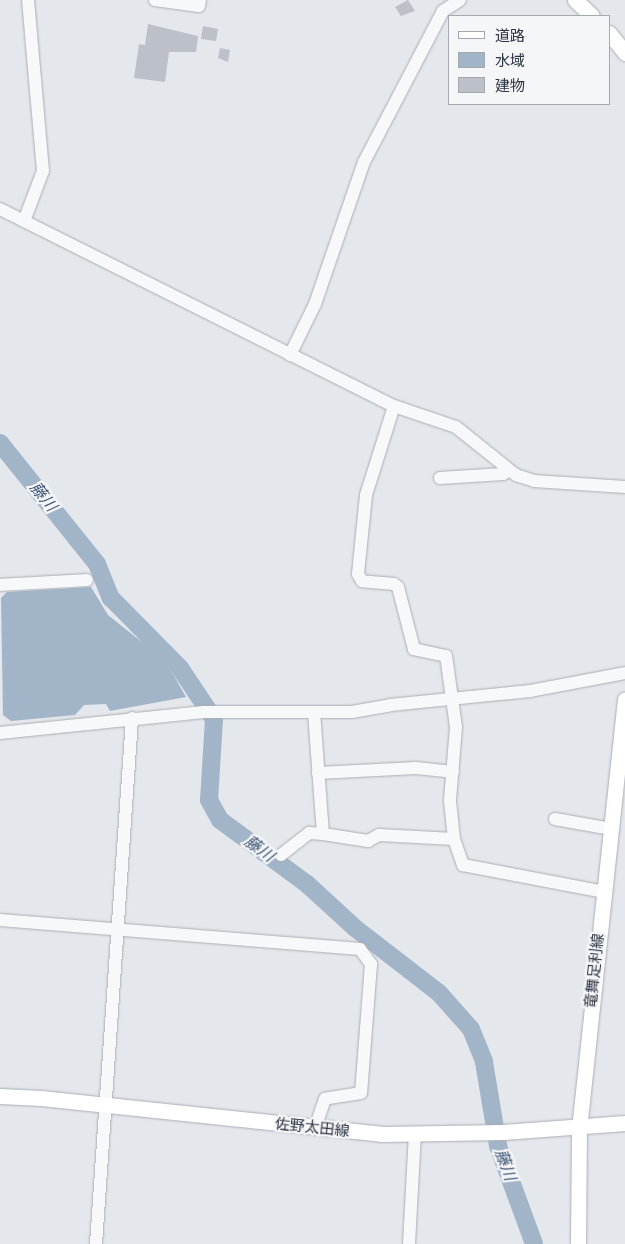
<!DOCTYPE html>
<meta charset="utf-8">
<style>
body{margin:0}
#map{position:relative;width:625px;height:1244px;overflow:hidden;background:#e4e7eb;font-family:"Fira Sans Condensed","Noto Sans JP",sans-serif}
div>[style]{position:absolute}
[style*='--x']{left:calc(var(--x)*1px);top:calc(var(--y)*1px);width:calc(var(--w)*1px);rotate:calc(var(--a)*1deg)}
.water>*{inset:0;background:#a2b4c8}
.stream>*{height:3px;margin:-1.5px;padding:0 1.5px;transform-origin:1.5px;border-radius:1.5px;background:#a2b4c8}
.river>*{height:18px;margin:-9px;padding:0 9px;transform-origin:9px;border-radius:9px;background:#a2b4c8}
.building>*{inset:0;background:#bcc0c8}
.roads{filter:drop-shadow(0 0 1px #a9aeb5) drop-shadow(0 0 1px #a9aeb5)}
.minor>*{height:12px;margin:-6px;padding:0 6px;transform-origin:6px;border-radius:6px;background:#f7f8f9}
.major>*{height:15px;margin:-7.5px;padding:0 7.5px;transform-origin:7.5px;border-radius:7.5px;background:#fff}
span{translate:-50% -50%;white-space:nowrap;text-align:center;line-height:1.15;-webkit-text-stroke:4.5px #f4f6f8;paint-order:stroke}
.street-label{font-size:15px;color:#2d3442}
.water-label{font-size:16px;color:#3a5274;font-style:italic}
.legend{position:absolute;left:448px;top:15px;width:162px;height:90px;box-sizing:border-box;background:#f4f6f8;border:1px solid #a4a8af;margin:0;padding:6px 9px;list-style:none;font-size:15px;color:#2d3442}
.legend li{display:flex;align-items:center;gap:10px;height:25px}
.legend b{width:25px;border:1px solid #a4a8af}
</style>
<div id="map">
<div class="water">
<div style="clip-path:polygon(91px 587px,108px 615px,153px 651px,173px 674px,186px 697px,110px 711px,106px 704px,84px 705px,75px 715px,11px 721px,3px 715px,1px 598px,7px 592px)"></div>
</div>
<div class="stream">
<div style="--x:161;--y:666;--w:13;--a:-29"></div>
<div style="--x:193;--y:695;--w:7;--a:0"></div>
</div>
<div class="river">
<div style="--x:0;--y:443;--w:155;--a:51.3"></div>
<div style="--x:97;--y:564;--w:37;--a:68"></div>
<div style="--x:111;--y:598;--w:98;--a:45.4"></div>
<div style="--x:180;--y:668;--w:61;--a:56.3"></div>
<div style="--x:214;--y:719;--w:81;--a:93.5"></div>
<div style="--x:209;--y:800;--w:23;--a:61"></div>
<div style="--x:220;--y:820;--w:108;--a:36.3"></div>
<div style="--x:307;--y:884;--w:65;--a:42.5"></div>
<div style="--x:355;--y:928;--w:106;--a:37.7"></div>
<div style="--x:439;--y:993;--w:48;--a:48.4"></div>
<div style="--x:471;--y:1029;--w:35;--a:68"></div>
<div style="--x:484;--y:1062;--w:85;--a:80.5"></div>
<div style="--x:498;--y:1146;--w:104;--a:69.8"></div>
</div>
<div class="building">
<div style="clip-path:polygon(408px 0,415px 11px,401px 16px,395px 7px)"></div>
<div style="clip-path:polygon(148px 24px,198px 36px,196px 52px,169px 52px,165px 82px,134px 78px,139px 44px,145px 45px)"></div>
<div style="clip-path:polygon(203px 26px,218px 29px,216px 41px,201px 39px)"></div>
<div style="clip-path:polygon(220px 48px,230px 50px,228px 62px,218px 58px)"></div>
</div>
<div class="roads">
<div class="minor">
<div style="--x:155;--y:0;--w:44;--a:7.8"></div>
<div style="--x:199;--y:6;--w:6;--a:-81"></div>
<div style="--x:0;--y:209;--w:441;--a:26.6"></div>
<div style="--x:394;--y:406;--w:65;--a:18.7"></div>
<div style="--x:456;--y:427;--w:77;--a:38.7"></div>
<div style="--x:516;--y:475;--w:19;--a:18"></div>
<div style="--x:534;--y:481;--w:91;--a:3.8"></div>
<div style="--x:24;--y:221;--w:53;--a:-69.2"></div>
<div style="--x:43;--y:171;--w:172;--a:-95"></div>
<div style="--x:290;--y:355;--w:57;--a:-63.9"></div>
<div style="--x:315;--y:304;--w:150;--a:-71"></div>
<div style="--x:364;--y:162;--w:170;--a:-62.4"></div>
<div style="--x:443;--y:11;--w:20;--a:-33"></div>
<div style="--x:440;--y:478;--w:63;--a:-3.6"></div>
<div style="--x:503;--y:474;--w:6;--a:-31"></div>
<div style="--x:0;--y:585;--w:87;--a:-3.3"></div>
<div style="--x:314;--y:712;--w:122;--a:85.8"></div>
<div style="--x:323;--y:834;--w:46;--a:8.8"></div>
<div style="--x:368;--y:841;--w:13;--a:-29"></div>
<div style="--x:379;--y:835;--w:75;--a:3.1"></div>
<div style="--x:454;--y:839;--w:39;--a:-96"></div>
<div style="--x:450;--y:800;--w:73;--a:-85.3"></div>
<div style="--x:456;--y:727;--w:72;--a:-98"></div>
<div style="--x:446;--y:656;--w:33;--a:-168"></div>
<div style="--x:414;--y:649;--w:64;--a:-104.5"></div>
<div style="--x:398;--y:587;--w:5;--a:-143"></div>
<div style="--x:394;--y:584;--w:32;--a:-175"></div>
<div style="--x:362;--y:581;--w:8;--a:-120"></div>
<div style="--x:358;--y:574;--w:79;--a:-84.2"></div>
<div style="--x:366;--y:495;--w:93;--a:-72.5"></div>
<div style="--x:0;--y:733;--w:205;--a:-5.9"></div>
<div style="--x:204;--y:712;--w:148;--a:0"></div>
<div style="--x:352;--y:712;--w:39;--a:-10"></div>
<div style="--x:390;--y:705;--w:141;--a:-5.7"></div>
<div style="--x:530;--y:691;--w:97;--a:-10.7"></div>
<div style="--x:318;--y:773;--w:98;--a:-2.9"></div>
<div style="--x:416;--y:768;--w:37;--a:6"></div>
<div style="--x:555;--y:819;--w:57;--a:10.1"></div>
<div style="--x:454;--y:839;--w:28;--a:71"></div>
<div style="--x:463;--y:865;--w:144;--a:10.8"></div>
<div style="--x:281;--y:855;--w:36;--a:-38"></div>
<div style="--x:309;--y:833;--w:14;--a:4"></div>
<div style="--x:0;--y:920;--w:361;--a:4.6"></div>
<div style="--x:360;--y:949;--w:19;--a:54"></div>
<div style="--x:371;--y:964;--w:129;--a:94.4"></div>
<div style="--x:361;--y:1093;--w:36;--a:171"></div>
<div style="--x:325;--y:1099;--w:31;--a:109"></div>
<div style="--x:96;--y:1244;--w:527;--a:-86.08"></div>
<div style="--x:409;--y:1244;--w:110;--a:-86.9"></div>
</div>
<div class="major">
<div style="--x:575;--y:0;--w:23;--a:43"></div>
<div style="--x:609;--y:33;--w:26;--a:51"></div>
<div style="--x:0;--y:1096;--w:41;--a:2.8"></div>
<div style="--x:41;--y:1098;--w:342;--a:6"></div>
<div style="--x:381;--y:1134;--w:122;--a:-0.9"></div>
<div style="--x:503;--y:1132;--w:122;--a:-4.2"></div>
<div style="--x:578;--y:1244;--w:115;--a:-89.5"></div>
<div style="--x:579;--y:1129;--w:432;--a:-83.9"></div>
</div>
</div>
<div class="street-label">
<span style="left:595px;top:971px;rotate:-84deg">竜舞足利線</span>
<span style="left:312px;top:1128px;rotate:6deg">佐野太田線</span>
</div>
<div class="water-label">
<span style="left:43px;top:497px;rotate:51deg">藤川</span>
<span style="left:259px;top:849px;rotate:36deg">藤川</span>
<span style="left:505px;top:1165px;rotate:70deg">藤川</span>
</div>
<ul class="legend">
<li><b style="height:6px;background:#fff"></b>道路</li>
<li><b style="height:14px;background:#a2b4c8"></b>水域</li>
<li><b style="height:14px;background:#bcc0c8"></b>建物</li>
</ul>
</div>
